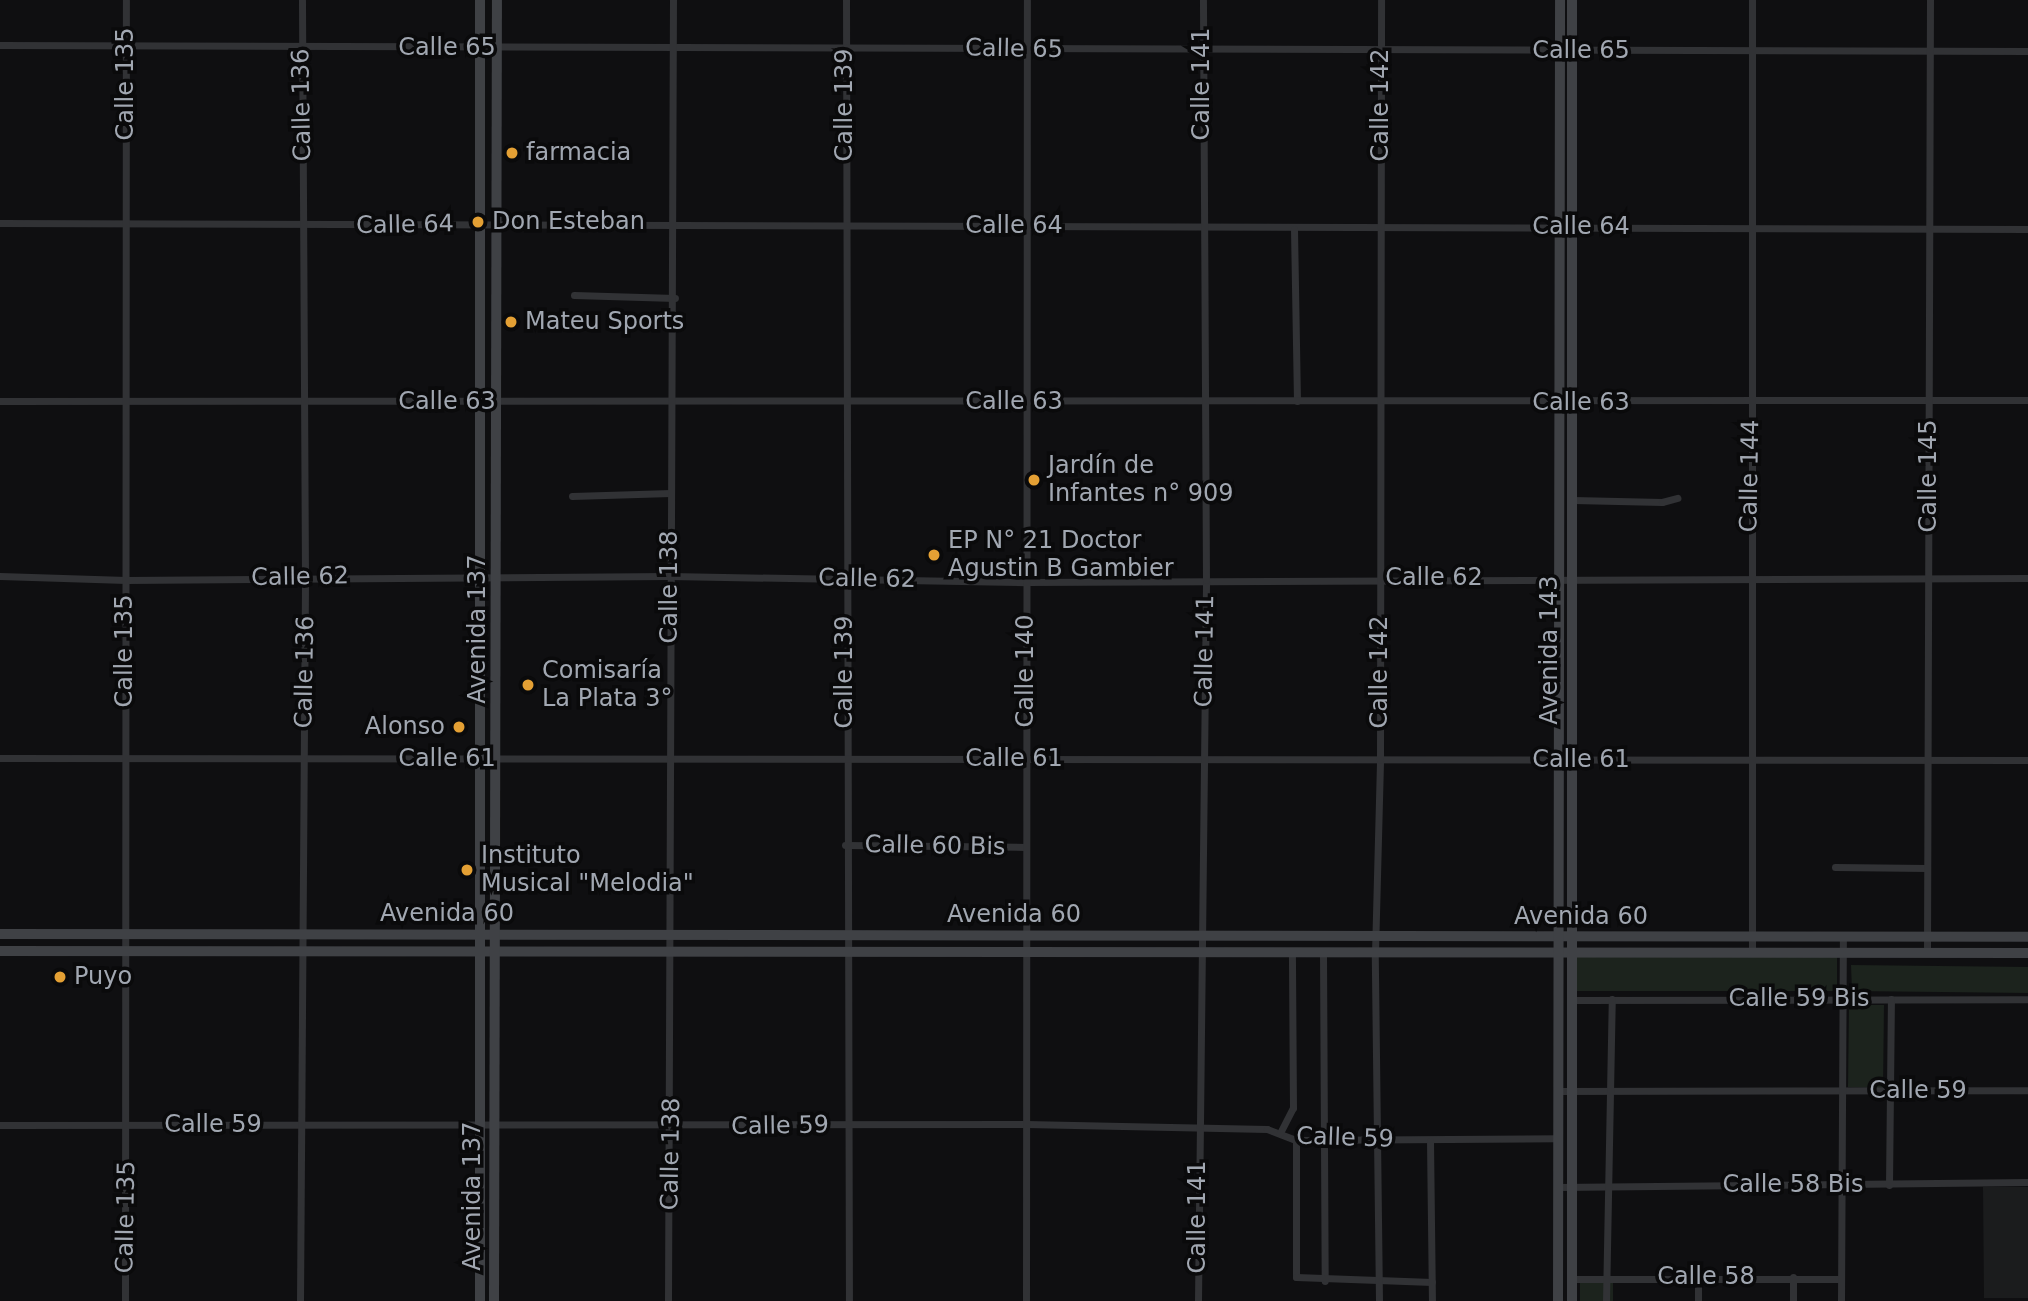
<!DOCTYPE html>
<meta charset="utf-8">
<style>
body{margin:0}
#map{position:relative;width:2028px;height:1301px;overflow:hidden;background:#0f0f11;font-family:"DejaVu Sans",sans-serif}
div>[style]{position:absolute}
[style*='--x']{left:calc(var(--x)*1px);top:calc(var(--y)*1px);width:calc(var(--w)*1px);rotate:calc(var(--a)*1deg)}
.built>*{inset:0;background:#1b1c1d}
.green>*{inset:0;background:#1c231d}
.street>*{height:7px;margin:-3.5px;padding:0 3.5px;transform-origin:3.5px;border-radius:3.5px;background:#313235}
.secondary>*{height:10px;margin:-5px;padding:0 5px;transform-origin:5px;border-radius:5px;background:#3f4145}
.dots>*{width:19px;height:19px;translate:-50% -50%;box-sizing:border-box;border:4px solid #0a0a0b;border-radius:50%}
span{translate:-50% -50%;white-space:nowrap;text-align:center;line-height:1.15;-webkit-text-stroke:7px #0a0a0b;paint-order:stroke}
.street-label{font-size:24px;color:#a1a7b1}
.poi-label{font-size:24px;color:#a1a7b1}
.left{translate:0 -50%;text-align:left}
.right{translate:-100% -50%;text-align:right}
</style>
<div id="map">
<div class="built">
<div style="clip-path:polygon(1983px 1187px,2028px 1187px,2028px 1298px,1984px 1298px)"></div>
</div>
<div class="green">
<div style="clip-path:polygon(1573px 953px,1837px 953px,1837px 991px,1573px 991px)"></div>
<div style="clip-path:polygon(1851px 965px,2028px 967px,2028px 993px,1852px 991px)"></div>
<div style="clip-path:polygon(1849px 1005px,1884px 1005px,1883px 1088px,1848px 1087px)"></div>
<div style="clip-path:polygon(1580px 1283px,1613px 1283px,1613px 1301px,1580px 1301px)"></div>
</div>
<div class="street">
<div style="--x:846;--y:0;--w:1301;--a:89.87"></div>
<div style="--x:0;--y:45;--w:2028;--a:0.17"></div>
<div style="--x:0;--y:223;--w:2028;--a:0.17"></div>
<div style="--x:1294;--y:229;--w:172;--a:89"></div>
<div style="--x:574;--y:295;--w:101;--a:1.7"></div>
<div style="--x:0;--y:401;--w:2028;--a:-0.03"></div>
<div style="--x:572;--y:496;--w:99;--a:-1.7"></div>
<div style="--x:1573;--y:500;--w:89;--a:1.3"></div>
<div style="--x:1662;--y:502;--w:16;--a:-15"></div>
<div style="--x:0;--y:576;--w:126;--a:1.8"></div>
<div style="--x:126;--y:580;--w:544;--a:-0.42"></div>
<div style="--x:670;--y:576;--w:356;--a:1"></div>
<div style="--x:1026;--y:582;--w:1002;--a:-0.23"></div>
<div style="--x:0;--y:758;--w:2028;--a:0.06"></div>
<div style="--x:845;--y:845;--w:181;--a:0.6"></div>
<div style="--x:1835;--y:867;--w:92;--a:0.6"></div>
<div style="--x:1752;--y:952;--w:952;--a:-90"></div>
<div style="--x:1323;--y:953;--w:328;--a:89.7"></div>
<div style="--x:1927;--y:953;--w:953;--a:-89.82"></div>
<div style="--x:1571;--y:1000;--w:457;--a:-0.1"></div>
<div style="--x:1557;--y:1091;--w:471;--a:-0.1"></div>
<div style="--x:0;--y:1125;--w:1026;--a:-0.06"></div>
<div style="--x:1026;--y:1124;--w:241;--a:1.2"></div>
<div style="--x:1267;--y:1129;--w:31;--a:21"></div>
<div style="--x:1296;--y:1140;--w:261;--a:-0.4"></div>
<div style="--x:1280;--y:1133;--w:28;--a:-63"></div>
<div style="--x:1293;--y:1108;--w:155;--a:-90.4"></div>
<div style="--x:1296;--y:1140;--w:137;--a:90"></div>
<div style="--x:1296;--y:1277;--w:136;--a:2.1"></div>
<div style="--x:1430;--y:1141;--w:160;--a:89.3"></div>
<div style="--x:1889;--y:1185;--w:186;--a:-89.4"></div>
<div style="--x:1558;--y:1187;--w:470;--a:-0.6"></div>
<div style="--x:1698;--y:1277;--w:24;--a:90"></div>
<div style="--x:1793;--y:1277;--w:24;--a:90"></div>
<div style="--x:1572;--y:1279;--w:268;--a:0"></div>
<div style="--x:125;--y:1301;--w:1301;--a:-89.96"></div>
<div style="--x:300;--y:1301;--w:724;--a:-89.6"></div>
<div style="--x:305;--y:577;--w:577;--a:-90.3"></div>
<div style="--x:668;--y:1301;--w:1301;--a:-89.78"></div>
<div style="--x:1026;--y:1301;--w:1301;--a:-89.96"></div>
<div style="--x:1198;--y:1301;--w:721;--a:-89.36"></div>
<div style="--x:1206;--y:580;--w:580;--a:-90.3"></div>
<div style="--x:1379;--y:1301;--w:348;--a:-90.7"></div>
<div style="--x:1375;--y:953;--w:193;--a:-88.5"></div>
<div style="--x:1380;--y:760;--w:760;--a:-89.92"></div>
<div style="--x:1606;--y:1301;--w:302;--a:-88.9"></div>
<div style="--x:1841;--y:1301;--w:364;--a:-89.7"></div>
</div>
<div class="secondary">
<div style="--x:0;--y:934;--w:2028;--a:0.08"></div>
<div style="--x:0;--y:951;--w:2028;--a:0.06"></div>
<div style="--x:480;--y:1301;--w:1301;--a:-90"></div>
<div style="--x:494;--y:1301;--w:1301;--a:-89.87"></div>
<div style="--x:1558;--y:1301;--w:1301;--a:-89.91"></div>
<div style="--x:1572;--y:1301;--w:1301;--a:-90"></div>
</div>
<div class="dots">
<div style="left:512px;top:153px;background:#e4a034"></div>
<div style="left:478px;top:222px;background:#e4a034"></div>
<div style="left:511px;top:322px;background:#e4a034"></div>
<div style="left:1034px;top:480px;background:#e4a034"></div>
<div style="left:934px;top:555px;background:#e4a034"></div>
<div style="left:528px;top:685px;background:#e4a034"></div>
<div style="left:459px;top:727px;background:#e4a034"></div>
<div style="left:467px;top:870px;background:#e4a034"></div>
<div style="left:60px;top:977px;background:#e4a034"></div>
</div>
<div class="street-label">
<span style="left:447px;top:48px">Calle 65</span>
<span style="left:1014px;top:49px;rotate:1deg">Calle 65</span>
<span style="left:1581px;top:51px">Calle 65</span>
<span style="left:126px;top:84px;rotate:-90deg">Calle 135</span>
<span style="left:1202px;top:84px;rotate:-90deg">Calle 141</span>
<span style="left:302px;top:105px;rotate:-91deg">Calle 136</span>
<span style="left:845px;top:105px;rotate:-90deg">Calle 139</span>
<span style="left:1381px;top:105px;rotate:-90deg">Calle 142</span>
<span style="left:405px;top:225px;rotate:-1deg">Calle 64</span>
<span style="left:1014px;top:226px">Calle 64</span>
<span style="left:1581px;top:227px">Calle 64</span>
<span style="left:447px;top:402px">Calle 63</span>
<span style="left:1014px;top:402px">Calle 63</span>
<span style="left:1581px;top:403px">Calle 63</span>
<span style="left:1750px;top:476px;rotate:-89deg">Calle 144</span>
<span style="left:1929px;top:476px;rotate:-90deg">Calle 145</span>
<span style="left:300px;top:577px;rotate:-1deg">Calle 62</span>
<span style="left:1434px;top:578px">Calle 62</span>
<span style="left:867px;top:579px;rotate:1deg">Calle 62</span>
<span style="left:670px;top:587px;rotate:-90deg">Calle 138</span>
<span style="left:478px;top:629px;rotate:-90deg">Avenida 137</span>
<span style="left:1550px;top:650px;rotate:-90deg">Avenida 143</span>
<span style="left:125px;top:651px;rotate:-90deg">Calle 135</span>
<span style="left:1205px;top:651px;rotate:-89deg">Calle 141</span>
<span style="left:1026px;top:671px;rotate:-90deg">Calle 140</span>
<span style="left:305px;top:672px;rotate:-89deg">Calle 136</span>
<span style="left:845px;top:672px;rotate:-90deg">Calle 139</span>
<span style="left:1380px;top:672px;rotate:-90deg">Calle 142</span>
<span style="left:447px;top:759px">Calle 61</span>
<span style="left:1014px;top:759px">Calle 61</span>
<span style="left:1581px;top:760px">Calle 61</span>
<span style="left:935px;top:846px;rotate:1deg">Calle 60 Bis</span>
<span style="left:447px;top:914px">Avenida 60</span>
<span style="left:1014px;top:915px">Avenida 60</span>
<span style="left:1581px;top:917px">Avenida 60</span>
<span style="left:1799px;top:999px">Calle 59 Bis</span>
<span style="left:1918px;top:1091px">Calle 59</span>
<span style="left:213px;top:1125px">Calle 59</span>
<span style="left:780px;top:1126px;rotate:-1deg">Calle 59</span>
<span style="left:1345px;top:1138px;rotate:2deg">Calle 59</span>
<span style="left:671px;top:1154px;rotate:-89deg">Calle 138</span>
<span style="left:1793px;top:1185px">Calle 58 Bis</span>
<span style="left:473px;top:1196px;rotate:-90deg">Avenida 137</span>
<span style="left:126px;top:1217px;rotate:-89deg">Calle 135</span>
<span style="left:1198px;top:1217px;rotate:-90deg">Calle 141</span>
<span style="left:1706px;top:1277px">Calle 58</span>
</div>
<div class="poi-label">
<span class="left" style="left:526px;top:153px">farmacia</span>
<span class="left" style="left:492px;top:222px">Don Esteban</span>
<span class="left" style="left:525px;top:322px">Mateu Sports</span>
<span class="left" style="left:1048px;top:480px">Jardín de<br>Infantes n° 909</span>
<span class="left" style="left:948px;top:555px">EP N° 21 Doctor<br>Agustin B Gambier</span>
<span class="left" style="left:542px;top:685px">Comisaría<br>La Plata 3°</span>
<span class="right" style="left:445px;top:727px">Alonso</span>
<span class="left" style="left:481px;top:870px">Instituto<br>Musical "Melodia"</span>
<span class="left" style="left:74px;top:977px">Puyo</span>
</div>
</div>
